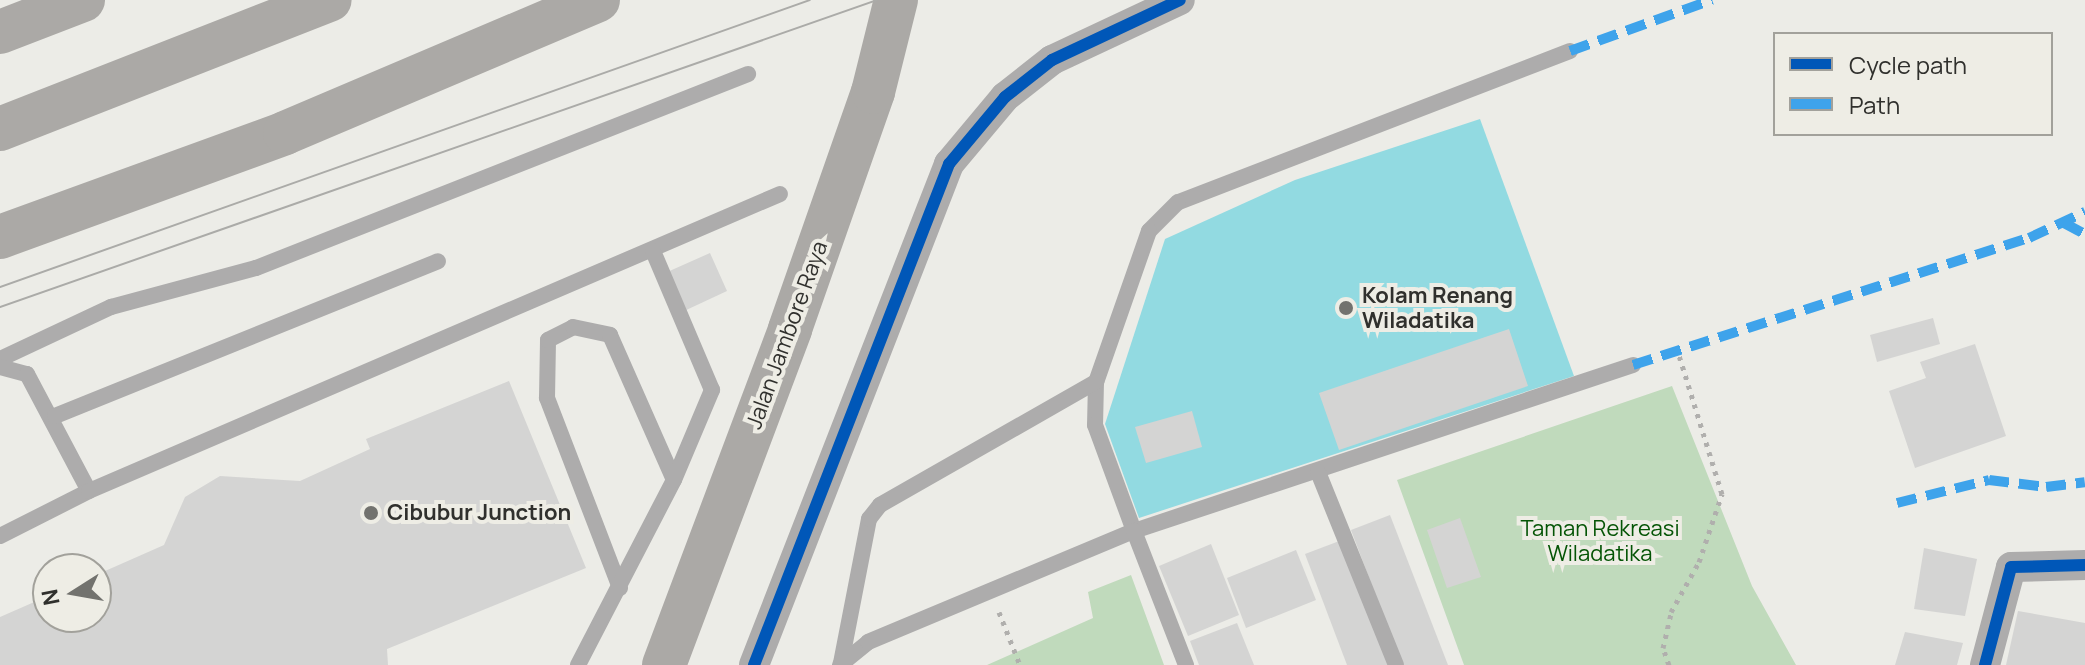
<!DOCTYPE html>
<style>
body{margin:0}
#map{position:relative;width:2085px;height:665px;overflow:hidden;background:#ecece7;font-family:Manrope,sans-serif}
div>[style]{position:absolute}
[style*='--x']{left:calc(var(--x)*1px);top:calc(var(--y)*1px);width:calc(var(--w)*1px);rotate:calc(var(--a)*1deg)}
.green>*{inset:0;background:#c0dabc}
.water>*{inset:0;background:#92dae1}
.building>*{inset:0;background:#d4d4d3}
.path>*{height:5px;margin-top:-2.5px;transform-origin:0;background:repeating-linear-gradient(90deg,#b0afad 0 4px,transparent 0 10px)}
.lane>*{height:16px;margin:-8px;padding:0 8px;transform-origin:8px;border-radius:8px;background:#adacac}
.street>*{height:30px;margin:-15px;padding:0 15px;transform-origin:15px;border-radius:15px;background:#adacac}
.highway>*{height:44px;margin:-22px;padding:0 22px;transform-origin:22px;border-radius:22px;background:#aba9a6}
.tram>*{height:2px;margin:-1px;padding:0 1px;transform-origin:1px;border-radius:1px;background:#ababa8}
.quiet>*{height:10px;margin-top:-5px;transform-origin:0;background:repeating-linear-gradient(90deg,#3ea3eb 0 20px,transparent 0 30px)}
.cycleway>*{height:12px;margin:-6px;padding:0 6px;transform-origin:6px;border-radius:6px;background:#0057b8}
.dots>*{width:22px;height:22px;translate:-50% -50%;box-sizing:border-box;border:4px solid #eeede5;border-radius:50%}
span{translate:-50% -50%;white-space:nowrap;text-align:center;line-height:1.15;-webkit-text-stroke:8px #eeede5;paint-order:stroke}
.poi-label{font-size:22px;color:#30302d;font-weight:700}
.left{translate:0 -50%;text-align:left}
.street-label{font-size:22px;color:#30302d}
.park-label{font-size:22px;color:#045405}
.legend{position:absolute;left:1773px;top:32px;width:280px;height:104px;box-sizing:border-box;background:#eeede5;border:2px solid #a2a19b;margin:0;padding:10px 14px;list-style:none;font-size:24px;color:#30302d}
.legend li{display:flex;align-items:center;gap:16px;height:40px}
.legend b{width:40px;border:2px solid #a2a19b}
.north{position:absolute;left:32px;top:553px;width:80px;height:80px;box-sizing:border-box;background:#eeede5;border:2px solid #a2a19b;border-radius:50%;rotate:259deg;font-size:22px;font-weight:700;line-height:32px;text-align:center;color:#30302d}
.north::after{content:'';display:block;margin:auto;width:28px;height:36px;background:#72726e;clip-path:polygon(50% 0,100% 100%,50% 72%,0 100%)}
</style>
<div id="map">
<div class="green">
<div style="clip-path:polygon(1672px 386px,1752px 586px,1796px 665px,1464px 665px,1397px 480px)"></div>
<div style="clip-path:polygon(1131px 575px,1164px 665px,987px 665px,1093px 618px,1088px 592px)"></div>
</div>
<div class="water">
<div style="clip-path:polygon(1480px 119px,1574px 376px,1139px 518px,1105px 424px,1165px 239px,1295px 180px)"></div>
</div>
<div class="building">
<div style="clip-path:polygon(710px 253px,727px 291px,682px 312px,665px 273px)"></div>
<div style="clip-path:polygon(1933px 318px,1940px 344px,1877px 362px,1870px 335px)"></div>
<div style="clip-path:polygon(1509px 329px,1528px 386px,1339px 450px,1319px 393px)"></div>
<div style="clip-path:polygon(1975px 344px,2006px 436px,1915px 468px,1889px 391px,1926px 378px,1920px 362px)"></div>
<div style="clip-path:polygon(509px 381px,586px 568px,387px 649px,388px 665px,0 665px,0 617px,48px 596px,48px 617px,96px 617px,96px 575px,164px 545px,185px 497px,220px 476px,300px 481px,370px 449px,366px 439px)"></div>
<div style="clip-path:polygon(1192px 411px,1202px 447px,1146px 463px,1135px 427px)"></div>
<div style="clip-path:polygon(1390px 515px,1448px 665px,1402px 665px,1351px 530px)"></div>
<div style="clip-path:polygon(1460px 518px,1481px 577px,1447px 588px,1427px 530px)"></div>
<div style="clip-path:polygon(1342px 540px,1390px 665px,1347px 665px,1305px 554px)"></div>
<div style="clip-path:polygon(1211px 544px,1239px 615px,1188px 636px,1159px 566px)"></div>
<div style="clip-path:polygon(1924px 548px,1977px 559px,1965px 616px,1914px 609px)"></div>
<div style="clip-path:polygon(1296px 550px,1316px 600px,1246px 628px,1227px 578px)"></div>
<div style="clip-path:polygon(2018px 611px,2085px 623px,2085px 665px,2006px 665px)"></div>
<div style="clip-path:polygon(1237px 623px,1254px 665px,1199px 665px,1190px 641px)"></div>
<div style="clip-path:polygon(1905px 632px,1963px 643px,1957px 665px,1895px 665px)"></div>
</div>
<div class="path">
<div style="--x:999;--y:612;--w:57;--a:68.4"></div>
<div style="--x:1669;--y:665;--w:18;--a:-109"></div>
<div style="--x:1663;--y:648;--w:37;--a:-77"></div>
<div style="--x:1671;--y:612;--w:57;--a:-60.8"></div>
<div style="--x:1699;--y:562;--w:72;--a:-71.3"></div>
<div style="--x:1722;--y:494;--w:149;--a:-107.2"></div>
</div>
<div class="lane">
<div style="--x:1570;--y:51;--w:420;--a:158.9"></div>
<div style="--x:1178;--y:202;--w:41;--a:135"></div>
<div style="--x:1149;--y:231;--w:160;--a:109.3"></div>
<div style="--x:1096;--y:382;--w:43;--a:91.3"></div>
<div style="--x:1095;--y:425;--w:113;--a:69.8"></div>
<div style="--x:1134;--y:531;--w:526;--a:-18.4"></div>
<div style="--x:0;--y:359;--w:123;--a:-25.1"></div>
<div style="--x:111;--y:307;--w:150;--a:-15.1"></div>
<div style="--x:256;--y:268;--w:529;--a:-21.52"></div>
<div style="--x:0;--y:367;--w:28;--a:15"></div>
<div style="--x:27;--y:374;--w:132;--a:62.1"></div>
<div style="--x:55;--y:416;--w:413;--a:-22"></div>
<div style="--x:1318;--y:472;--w:208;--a:68"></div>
<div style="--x:0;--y:536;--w:100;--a:-26.8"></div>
<div style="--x:89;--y:491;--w:752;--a:-23.26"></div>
<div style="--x:620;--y:588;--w:204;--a:-111"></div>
<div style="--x:547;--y:398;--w:58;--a:-89"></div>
<div style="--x:548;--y:340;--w:28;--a:-27"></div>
<div style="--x:573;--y:327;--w:38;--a:12"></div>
<div style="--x:610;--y:335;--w:158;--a:66.2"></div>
<div style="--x:841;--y:663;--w:147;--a:-79"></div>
<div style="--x:869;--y:519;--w:18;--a:-52"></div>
<div style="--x:880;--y:505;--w:249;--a:-29.7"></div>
<div style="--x:578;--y:665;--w:208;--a:-62.6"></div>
<div style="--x:674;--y:480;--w:98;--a:-67.1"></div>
<div style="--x:712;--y:390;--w:151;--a:-113"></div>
<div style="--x:840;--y:665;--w:36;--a:-39"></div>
<div style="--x:868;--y:642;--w:288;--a:-22.7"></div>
<div style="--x:1134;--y:531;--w:144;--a:68.8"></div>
</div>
<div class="street">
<div style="--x:754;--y:665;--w:538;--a:-68.73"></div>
<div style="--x:949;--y:164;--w:87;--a:-50.1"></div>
<div style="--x:1005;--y:97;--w:60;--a:-38.2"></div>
<div style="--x:1052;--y:60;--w:141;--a:-25.1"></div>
<div style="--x:1985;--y:665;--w:101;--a:-75.1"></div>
<div style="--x:2011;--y:567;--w:74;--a:-1.5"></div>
</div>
<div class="highway">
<div style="--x:0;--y:32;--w:89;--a:-21.1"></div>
<div style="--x:0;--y:129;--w:354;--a:-21.4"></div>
<div style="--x:0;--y:237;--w:303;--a:-20"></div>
<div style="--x:285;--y:133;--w:340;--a:-23"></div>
<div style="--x:664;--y:665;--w:359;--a:-69.4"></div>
<div style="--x:790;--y:329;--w:251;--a:-70.7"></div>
<div style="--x:873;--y:92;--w:95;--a:-76"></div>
</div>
<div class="tram">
<div style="--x:0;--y:287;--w:859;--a:-19.51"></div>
<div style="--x:0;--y:307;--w:929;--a:-19.29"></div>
</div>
<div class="quiet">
<div style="--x:1570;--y:51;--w:151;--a:-19.8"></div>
<div style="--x:2064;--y:223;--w:24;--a:28"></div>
<div style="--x:1633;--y:365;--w:416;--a:-17.8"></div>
<div style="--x:2029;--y:238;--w:62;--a:-24.9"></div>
<div style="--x:1897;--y:503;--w:95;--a:-14"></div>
<div style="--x:1989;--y:480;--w:57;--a:7"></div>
<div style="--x:2046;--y:487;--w:39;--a:-7"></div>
</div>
<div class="cycleway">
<div style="--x:754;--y:665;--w:538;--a:-68.73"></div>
<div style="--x:949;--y:164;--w:87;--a:-50.1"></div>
<div style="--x:1005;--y:97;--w:60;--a:-38.2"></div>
<div style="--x:1052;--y:60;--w:141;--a:-25.1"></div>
<div style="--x:1985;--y:665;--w:101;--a:-75.1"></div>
<div style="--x:2011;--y:567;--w:74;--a:-1.5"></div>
</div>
<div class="dots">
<div style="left:1346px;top:308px;background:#72726e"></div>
<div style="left:371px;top:513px;background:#72726e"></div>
</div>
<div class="poi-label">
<span class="left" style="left:1362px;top:308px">Kolam Renang<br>Wiladatika</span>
<span class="left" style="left:387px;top:513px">Cibubur Junction</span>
</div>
<div class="street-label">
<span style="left:787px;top:335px;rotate:-70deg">Jalan Jambore Raya</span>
</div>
<div class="park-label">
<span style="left:1600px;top:541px">Taman Rekreasi<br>Wiladatika</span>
</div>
<ul class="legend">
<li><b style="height:10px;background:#0057b8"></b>Cycle path</li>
<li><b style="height:10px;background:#3ea3eb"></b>Path</li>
</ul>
<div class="north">N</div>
</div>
